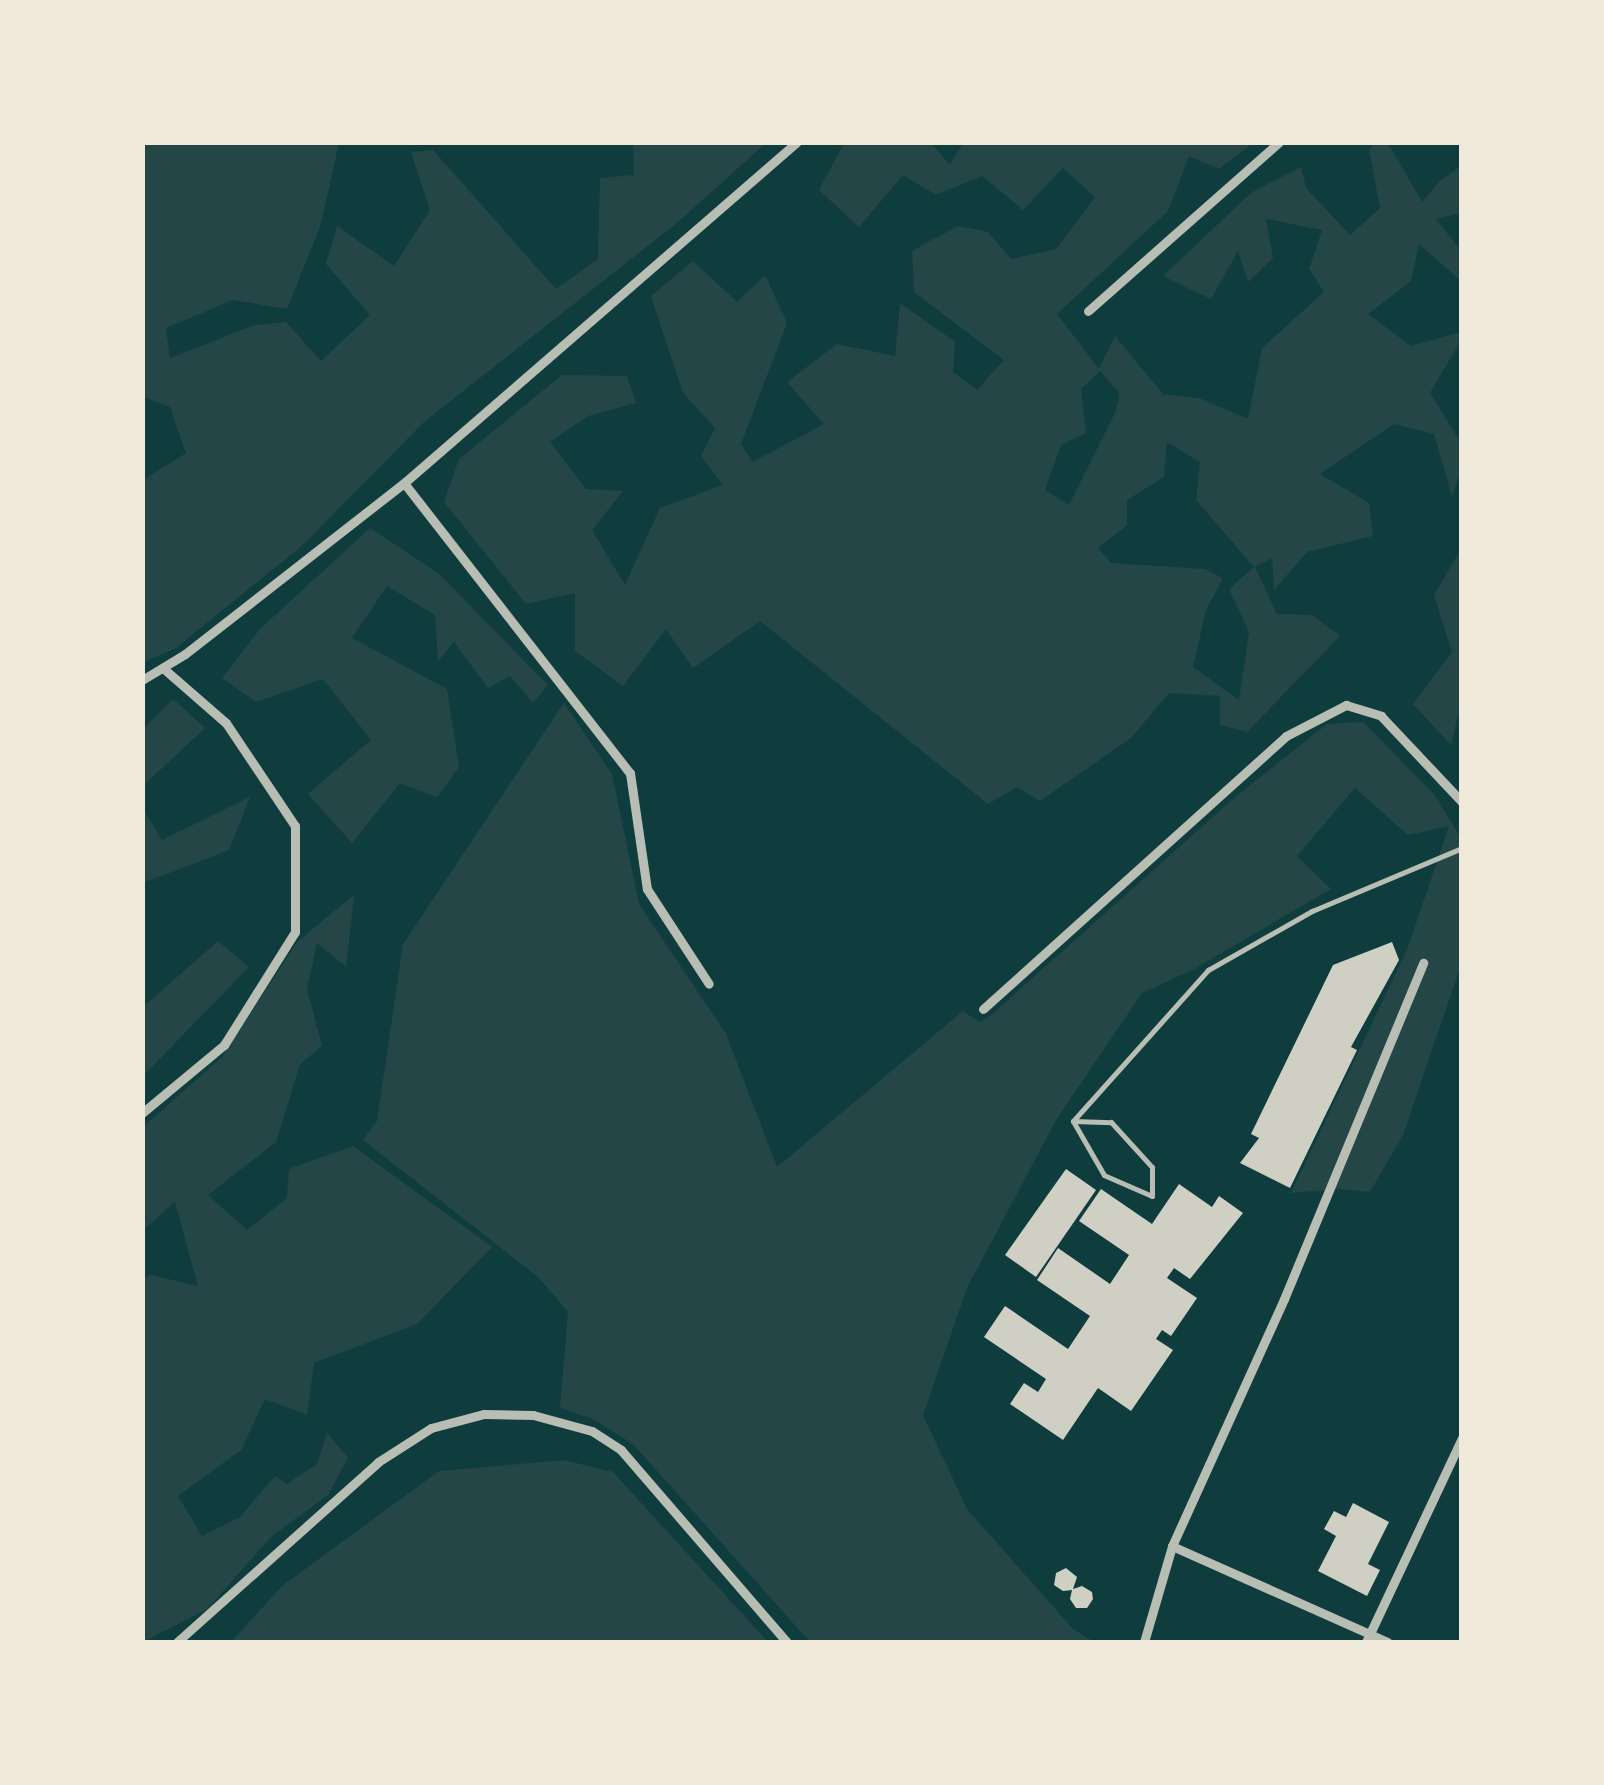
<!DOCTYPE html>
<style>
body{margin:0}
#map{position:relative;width:1604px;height:1785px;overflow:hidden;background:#0f3d3e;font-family:Karla,sans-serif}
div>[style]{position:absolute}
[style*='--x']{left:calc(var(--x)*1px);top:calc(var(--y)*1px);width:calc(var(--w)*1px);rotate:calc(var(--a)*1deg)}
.green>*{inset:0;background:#244646}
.building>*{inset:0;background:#cfcfc3}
.service>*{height:5px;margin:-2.5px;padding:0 2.5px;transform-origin:2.5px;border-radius:2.5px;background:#b8beb3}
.minor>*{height:9px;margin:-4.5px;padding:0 4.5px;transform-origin:4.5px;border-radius:4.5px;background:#b8beb3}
span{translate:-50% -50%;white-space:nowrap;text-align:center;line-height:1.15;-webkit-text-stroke:8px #f1e9da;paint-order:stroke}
.frame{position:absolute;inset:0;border:145px solid #f1e9da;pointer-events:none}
</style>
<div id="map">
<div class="green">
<div style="clip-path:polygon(143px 142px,339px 143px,320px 227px,287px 309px,233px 300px,166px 328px,170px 358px,255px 325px,286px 322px,321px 361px,370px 315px,326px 264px,337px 226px,394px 266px,430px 210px,411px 152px,433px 150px,556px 289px,598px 259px,600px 178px,634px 175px,633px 143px,766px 143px,678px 222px,424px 422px,303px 545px,176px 648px,143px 663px,143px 480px,186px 453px,170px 407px,143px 397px)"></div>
<div style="clip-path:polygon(evenodd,844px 143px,931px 143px,950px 165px,963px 143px,1253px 143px,1219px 169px,1189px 156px,1168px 211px,1057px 314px,1099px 369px,1115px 336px,1163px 394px,1199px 398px,1248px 419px,1262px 348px,1324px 292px,1309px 269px,1322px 230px,1266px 219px,1273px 258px,1248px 282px,1238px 251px,1211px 299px,1163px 276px,1251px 193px,1301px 167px,1306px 188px,1350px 235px,1380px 208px,1369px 149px,1375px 143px,1388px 143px,1422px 202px,1440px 181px,1461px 166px,1461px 213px,1436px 219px,1461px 251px,1461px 281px,1419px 244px,1411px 281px,1368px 314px,1411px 346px,1461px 332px,1461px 340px,1430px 393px,1461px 443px,1461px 470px,1452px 496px,1434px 434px,1394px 424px,1320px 474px,1369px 503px,1373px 536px,1307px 552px,1274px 590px,1272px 558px,1255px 567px,1277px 614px,1312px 615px,1340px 636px,1247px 732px,1220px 725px,1220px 696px,1169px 693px,1131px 738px,1040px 801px,1017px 787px,988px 804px,760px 621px,693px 668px,666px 629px,623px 686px,575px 651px,575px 593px,526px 604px,444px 502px,459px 459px,562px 375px,627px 376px,636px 403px,588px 416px,550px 442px,586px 489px,623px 491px,592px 530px,625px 585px,660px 508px,723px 485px,701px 456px,715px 428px,683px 393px,651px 296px,693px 261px,737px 302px,765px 275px,787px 323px,741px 444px,753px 462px,824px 424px,787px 382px,837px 344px,895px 356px,900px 303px,955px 342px,953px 372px,977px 390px,1004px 360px,914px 292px,912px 251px,958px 226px,988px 232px,1011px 259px,1056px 249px,1095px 197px,1063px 168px,1023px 210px,982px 176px,936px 195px,903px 175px,859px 227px,819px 190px,844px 143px,1100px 371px,1120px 394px,1115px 413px,1069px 505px,1045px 490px,1061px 445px,1086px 433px,1081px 389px,1100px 371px,844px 143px,1167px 442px,1200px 462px,1196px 500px,1254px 567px,1229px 589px,1249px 632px,1239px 700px,1193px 667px,1206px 610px,1223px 578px,1205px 569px,1111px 563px,1098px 548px,1127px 525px,1127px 500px,1164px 477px,1167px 442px)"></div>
<div style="clip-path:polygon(370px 528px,438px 573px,548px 685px,533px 703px,510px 676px,488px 688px,454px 642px,438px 661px,435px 615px,387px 586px,352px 638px,447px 689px,459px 767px,437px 797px,400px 783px,352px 843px,308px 794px,371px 740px,323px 679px,256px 702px,222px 678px,260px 629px)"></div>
<div style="clip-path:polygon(1461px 549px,1462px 699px,1451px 745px,1413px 704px,1452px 652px,1434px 595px)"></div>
<div style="clip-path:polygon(173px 699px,205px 728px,143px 786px,143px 729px)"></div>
<div style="clip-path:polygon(564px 703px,612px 774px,639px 904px,726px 1034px,777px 1167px,963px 1011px,979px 1022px,989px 1017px,1234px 798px,1327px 724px,1363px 722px,1434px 794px,1461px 838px,1461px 965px,1403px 1135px,1370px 1192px,1340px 1189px,1291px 1193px,1407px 950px,1449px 826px,1408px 835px,1355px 788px,1297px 856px,1331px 889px,1194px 969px,1142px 993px,1056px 1120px,967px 1288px,923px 1415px,967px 1509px,1073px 1629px,1094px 1642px,810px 1642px,633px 1444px,593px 1419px,560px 1408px,568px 1312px,538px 1277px,363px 1140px,377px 1121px,403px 944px)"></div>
<div style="clip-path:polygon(250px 797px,229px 850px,143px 883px,143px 809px,162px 840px)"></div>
<div style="clip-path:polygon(354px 895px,346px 967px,317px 943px,307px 989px,322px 1046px,300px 1064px,276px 1142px,208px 1195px,247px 1230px,287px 1198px,289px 1169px,353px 1146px,492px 1247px,417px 1324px,314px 1363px,307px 1415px,265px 1399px,241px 1450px,178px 1496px,202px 1536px,240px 1517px,275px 1476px,287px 1484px,317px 1464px,327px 1433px,348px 1458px,328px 1495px,272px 1536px,207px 1609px,143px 1642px,143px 1279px,151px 1275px,198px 1286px,175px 1202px,143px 1230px,143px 1127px,222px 1057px,298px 941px)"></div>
<div style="clip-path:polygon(218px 941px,249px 967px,143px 1076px,143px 1007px)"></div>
<div style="clip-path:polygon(564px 1460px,613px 1472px,768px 1642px,231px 1642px,282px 1586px,439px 1471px)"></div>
</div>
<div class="building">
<div style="clip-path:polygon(1392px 942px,1399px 960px,1351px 1047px,1357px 1050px,1290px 1188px,1240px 1163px,1259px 1138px,1251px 1134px,1333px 965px)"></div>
<div style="clip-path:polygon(1066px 1169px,1096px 1190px,1036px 1277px,1005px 1255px)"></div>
<div style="clip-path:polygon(1179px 1184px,1212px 1207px,1219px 1196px,1243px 1213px,1190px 1279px,1174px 1268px,1167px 1278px,1197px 1298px,1171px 1336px,1162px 1330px,1156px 1339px,1173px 1350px,1131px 1411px,1098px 1388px,1063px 1440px,1010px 1404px,1024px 1383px,1038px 1392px,1046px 1379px,984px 1337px,1005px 1306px,1068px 1349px,1090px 1316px,1037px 1280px,1058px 1248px,1110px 1284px,1129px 1255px,1079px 1221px,1101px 1189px,1152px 1224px)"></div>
<div style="clip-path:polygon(1353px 1503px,1389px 1522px,1368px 1564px,1380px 1570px,1367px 1596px,1318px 1571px,1336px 1536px,1324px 1529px,1334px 1511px,1346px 1517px)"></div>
<div style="clip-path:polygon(1066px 1568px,1077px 1577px,1073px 1589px,1082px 1586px,1092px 1592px,1093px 1599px,1087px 1608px,1076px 1608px,1070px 1599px,1072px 1590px,1063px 1591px,1054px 1585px,1056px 1573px)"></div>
</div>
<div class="service">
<div style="--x:1073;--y:1121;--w:203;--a:-48.2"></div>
<div style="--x:1208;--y:970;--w:120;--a:-29.6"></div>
<div style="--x:1312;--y:911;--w:163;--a:-22.8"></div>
<div style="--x:1073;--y:1121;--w:38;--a:2"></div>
<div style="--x:1111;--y:1122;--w:61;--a:47.7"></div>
<div style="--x:1152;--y:1167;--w:29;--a:90"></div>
<div style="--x:1152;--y:1196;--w:52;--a:-156.4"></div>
<div style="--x:1104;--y:1175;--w:62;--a:-119.9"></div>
</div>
<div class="minor">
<div style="--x:1088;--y:311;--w:255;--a:-41.5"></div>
<div style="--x:404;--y:483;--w:368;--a:52.1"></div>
<div style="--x:630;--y:773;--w:117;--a:81.7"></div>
<div style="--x:647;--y:889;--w:113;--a:56.9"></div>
<div style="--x:142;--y:680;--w:50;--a:-31.2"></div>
<div style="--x:185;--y:654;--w:278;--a:-38"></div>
<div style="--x:404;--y:483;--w:520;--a:-40.95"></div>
<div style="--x:983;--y:1009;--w:408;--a:-42"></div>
<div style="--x:1286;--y:736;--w:68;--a:-27.3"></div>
<div style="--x:1346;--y:705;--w:37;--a:17"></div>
<div style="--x:1381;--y:716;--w:118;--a:46.7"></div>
<div style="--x:142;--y:1113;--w:107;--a:-39.7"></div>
<div style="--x:224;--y:1045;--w:133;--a:-57.9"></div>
<div style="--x:295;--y:932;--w:106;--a:-90"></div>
<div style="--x:295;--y:826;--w:124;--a:-123.8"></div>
<div style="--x:226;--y:723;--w:82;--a:-138.9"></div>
<div style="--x:1172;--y:1546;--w:236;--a:24"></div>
<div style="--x:177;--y:1642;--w:270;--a:-41.8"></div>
<div style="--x:378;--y:1462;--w:63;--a:-32.7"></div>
<div style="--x:431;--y:1428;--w:55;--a:-14.8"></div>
<div style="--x:484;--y:1414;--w:49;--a:1.2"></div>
<div style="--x:533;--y:1415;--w:61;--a:15.2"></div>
<div style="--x:592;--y:1431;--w:35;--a:33"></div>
<div style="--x:621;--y:1450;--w:254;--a:49.2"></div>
<div style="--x:1144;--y:1642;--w:100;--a:-73.7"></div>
<div style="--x:1172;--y:1546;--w:271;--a:-65.6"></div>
<div style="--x:1284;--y:1299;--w:364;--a:-67.5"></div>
<div style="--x:1366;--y:1642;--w:225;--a:-64.8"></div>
</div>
<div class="frame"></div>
</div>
